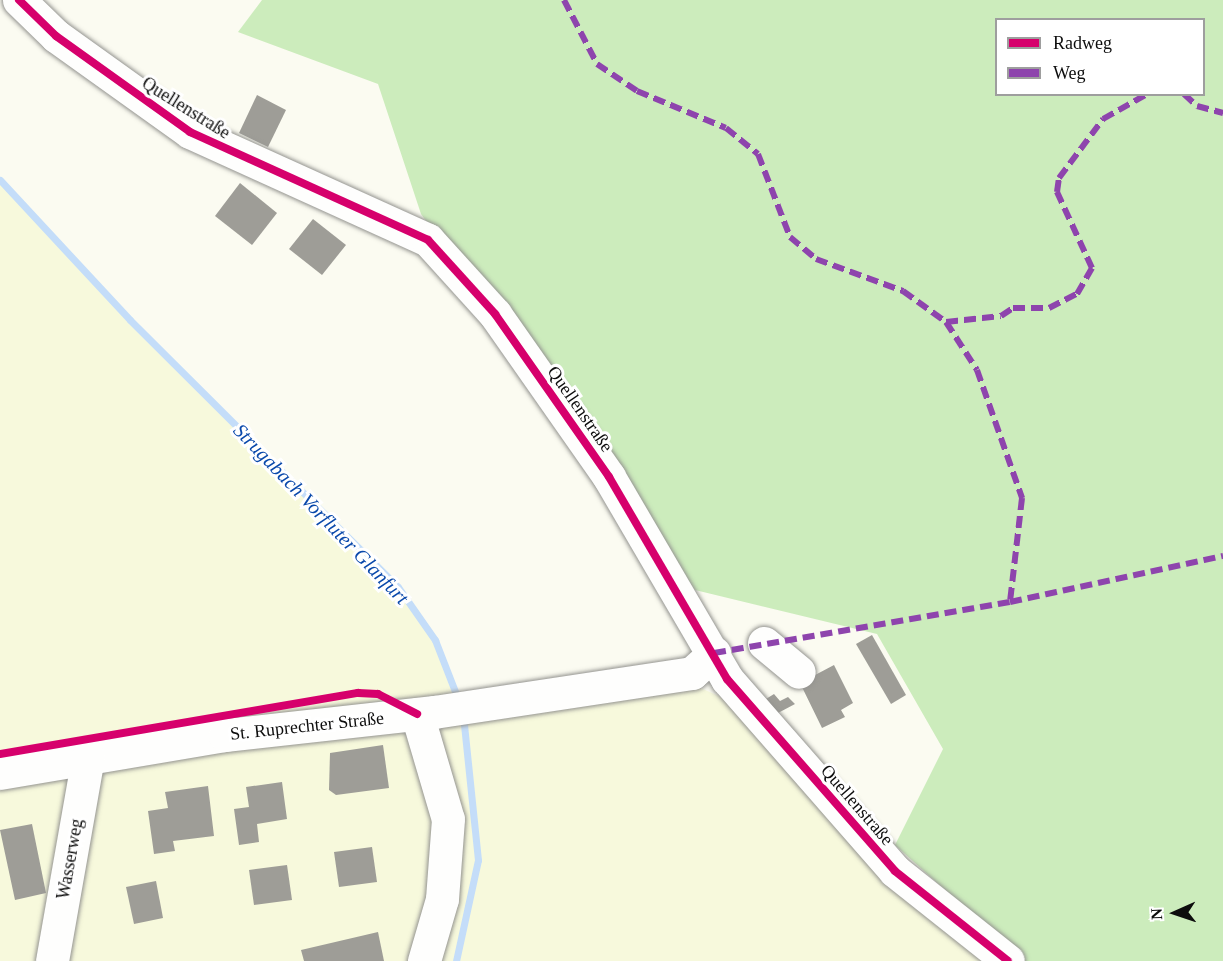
<!DOCTYPE html>
<meta charset="utf-8">
<style>
body{margin:0}
#map{position:relative;width:1223px;height:961px;overflow:hidden;background:#fbfbf1;font-family:"Times New Roman",serif}
div>[style]{position:absolute}
[style*='--x']{left:calc(var(--x)*1px);top:calc(var(--y)*1px);width:calc(var(--w)*1px);rotate:calc(var(--a)*1deg)}
.farmland>*{inset:0;background:#f7f9dc}
.forest>*{inset:0;background:#ccecbc}
.stream>*{height:7px;margin:-3.5px;padding:0 3.5px;transform-origin:3.5px;border-radius:3.5px;background:#c4ddf9}
.building>*{inset:0;background:#9e9d97}
.roads{filter:drop-shadow(0 0 2px #949490) drop-shadow(0 0 2px #949490)}
.minor>*{height:33px;margin:-16.5px;padding:0 16.5px;transform-origin:16.5px;border-radius:16.5px;background:#fefefd}
.quiet>*{height:6px;margin-top:-3px;transform-origin:0;background:repeating-linear-gradient(90deg,#8e44ad 0 12px,transparent 0 18px)}
.cycleway>*{height:8px;margin:-4px;padding:0 4px;transform-origin:4px;border-radius:4px;background:#d6006c}
span{translate:-50% -50%;white-space:nowrap;text-align:center;line-height:1.15;-webkit-text-stroke:6px #fff;paint-order:stroke}
.street-label{font-size:18px;color:#0d0d0d}
.water-label{font-size:20px;color:#0a49ab;font-style:italic}
.legend{position:absolute;left:995px;top:18px;width:210px;height:78px;box-sizing:border-box;background:#fff;border:2px solid #9e9e9e;margin:0;padding:8px 10px;list-style:none;font-size:18px;color:#0d0d0d}
.legend li{display:flex;align-items:center;gap:12px;height:30px}
.legend b{width:30px;border:2px solid #9e9e9e}
.north{position:absolute;left:1145px;top:883px;width:60px;height:60px;-webkit-text-stroke:4px #fff;paint-order:stroke;rotate:267deg;font-size:16px;font-weight:700;line-height:24px;text-align:center;color:#0d0d0d}
.north::after{content:'';display:block;margin:auto;width:21px;height:27px;background:#0d0d0d;clip-path:polygon(50% 0,100% 100%,50% 72%,0 100%)}
</style>
<div id="map">
<div class="farmland">
<div style="clip-path:polygon(0 180px,130px 320px,398px 587px,435px 640px,462px 710px,691px 684px,733px 702px,989px 961px,0 961px)"></div>
</div>
<div class="forest">
<div style="clip-path:polygon(evenodd,262px 0,1223px 0,1223px 961px,1024px 961px,895px 845px,943px 749px,877px 634px,695px 590px,421px 214px,378px 84px,238px 32px,262px 0,996px 20px,1204px 20px,1204px 94px,996px 94px,996px 20px)"></div>
</div>
<div class="stream">
<div style="--x:0;--y:180;--w:191;--a:47.1"></div>
<div style="--x:130;--y:320;--w:378;--a:44.9"></div>
<div style="--x:398;--y:587;--w:65;--a:55.1"></div>
<div style="--x:435;--y:640;--w:63;--a:68.7"></div>
<div style="--x:456;--y:961;--w:103;--a:-77.7"></div>
<div style="--x:478;--y:860;--w:146;--a:-95.9"></div>
</div>
<div class="building">
<div style="clip-path:polygon(257px 95px,286px 110px,268px 147px,239px 133px)"></div>
<div style="clip-path:polygon(240px 183px,277px 213px,252px 245px,215px 216px)"></div>
<div style="clip-path:polygon(313px 219px,346px 245px,322px 275px,289px 249px)"></div>
<div style="clip-path:polygon(872px 635px,906px 695px,891px 704px,856px 644px)"></div>
<div style="clip-path:polygon(834px 665px,853px 703px,841px 710px,845px 717px,822px 728px,800px 683px)"></div>
<div style="clip-path:polygon(774px 694px,780px 701px,788px 697px,795px 704px,778px 713px,766px 699px)"></div>
<div style="clip-path:polygon(383px 745px,389px 788px,336px 795px,329px 790px,330px 753px)"></div>
<div style="clip-path:polygon(282px 782px,287px 819px,257px 824px,259px 842px,239px 845px,234px 809px,249px 807px,246px 787px)"></div>
<div style="clip-path:polygon(208px 786px,214px 836px,173px 841px,175px 851px,154px 854px,148px 811px,168px 808px,165px 792px)"></div>
<div style="clip-path:polygon(32px 824px,46px 893px,15px 900px,0 830px)"></div>
<div style="clip-path:polygon(372px 847px,377px 882px,339px 887px,334px 852px)"></div>
<div style="clip-path:polygon(287px 865px,292px 900px,254px 905px,249px 870px)"></div>
<div style="clip-path:polygon(156px 881px,163px 918px,134px 924px,126px 887px)"></div>
<div style="clip-path:polygon(378px 932px,384px 961px,304px 961px,301px 950px)"></div>
</div>
<div class="roads">
<div class="minor">
<div style="--x:19;--y:0;--w:52;--a:44.2"></div>
<div style="--x:56;--y:36;--w:165;--a:35.6"></div>
<div style="--x:190;--y:132;--w:261;--a:24.4"></div>
<div style="--x:428;--y:240;--w:100;--a:47.8"></div>
<div style="--x:495;--y:314;--w:199;--a:55"></div>
<div style="--x:609;--y:477;--w:234;--a:59.7"></div>
<div style="--x:727;--y:679;--w:255;--a:48.8"></div>
<div style="--x:895;--y:871;--w:144;--a:38.5"></div>
<div style="--x:764;--y:643;--w:45;--a:39.6"></div>
<div style="--x:417;--y:714;--w:109;--a:73.6"></div>
<div style="--x:448;--y:819;--w:80;--a:94.3"></div>
<div style="--x:442;--y:899;--w:65;--a:106.2"></div>
<div style="--x:0;--y:773;--w:228;--a:-9.6"></div>
<div style="--x:225;--y:735;--w:210;--a:-6.3"></div>
<div style="--x:434;--y:712;--w:261;--a:-8.6"></div>
<div style="--x:692;--y:673;--w:30;--a:-42"></div>
<div style="--x:52;--y:961;--w:207;--a:-80"></div>
</div>
</div>
<div class="quiet">
<div style="--x:564;--y:0;--w:72;--a:62.7"></div>
<div style="--x:597;--y:64;--w:48;--a:34"></div>
<div style="--x:637;--y:91;--w:96;--a:22.6"></div>
<div style="--x:726;--y:128;--w:41;--a:39.1"></div>
<div style="--x:758;--y:154;--w:89;--a:68.9"></div>
<div style="--x:790;--y:237;--w:34;--a:40"></div>
<div style="--x:816;--y:259;--w:93;--a:20.2"></div>
<div style="--x:903;--y:291;--w:53;--a:35.8"></div>
<div style="--x:946;--y:322;--w:55;--a:-6.2"></div>
<div style="--x:1001;--y:316;--w:14;--a:-34"></div>
<div style="--x:1013;--y:308;--w:36;--a:0"></div>
<div style="--x:1049;--y:308;--w:31;--a:-27"></div>
<div style="--x:1077;--y:294;--w:30;--a:-60"></div>
<div style="--x:1092;--y:268;--w:84;--a:-114.7"></div>
<div style="--x:1057;--y:192;--w:14;--a:-82"></div>
<div style="--x:1059;--y:178;--w:74;--a:-53.3"></div>
<div style="--x:1103;--y:119;--w:51;--a:-29.6"></div>
<div style="--x:1184;--y:94;--w:18;--a:43"></div>
<div style="--x:1197;--y:106;--w:27;--a:15"></div>
<div style="--x:946;--y:322;--w:57;--a:57.1"></div>
<div style="--x:977;--y:370;--w:136;--a:70.6"></div>
<div style="--x:1022;--y:498;--w:105;--a:96.6"></div>
<div style="--x:714;--y:653;--w:300;--a:-9.8"></div>
<div style="--x:1010;--y:602;--w:218;--a:-12.2"></div>
</div>
<div class="cycleway">
<div style="--x:19;--y:0;--w:52;--a:44.2"></div>
<div style="--x:56;--y:36;--w:165;--a:35.6"></div>
<div style="--x:190;--y:132;--w:261;--a:24.4"></div>
<div style="--x:428;--y:240;--w:100;--a:47.8"></div>
<div style="--x:495;--y:314;--w:199;--a:55"></div>
<div style="--x:609;--y:477;--w:234;--a:59.7"></div>
<div style="--x:727;--y:679;--w:255;--a:48.8"></div>
<div style="--x:895;--y:871;--w:144;--a:38.5"></div>
<div style="--x:0;--y:754;--w:363;--a:-9.7"></div>
<div style="--x:358;--y:693;--w:20;--a:3"></div>
<div style="--x:378;--y:694;--w:44;--a:27.1"></div>
</div>
<div class="street-label">
<span style="left:186px;top:108px;rotate:32deg">Quellenstraße</span>
<span style="left:580px;top:409px;rotate:55deg">Quellenstraße</span>
<span style="left:307px;top:726px;rotate:-6deg">St. Ruprechter Straße</span>
<span style="left:857px;top:805px;rotate:49deg">Quellenstraße</span>
<span style="left:70px;top:859px;rotate:-80deg">Wasserweg</span>
</div>
<div class="water-label">
<span style="left:321px;top:514px;rotate:46deg">Strugabach Vorfluter Glanfurt</span>
</div>
<ul class="legend">
<li><b style="height:8px;background:#d6006c"></b>Radweg</li>
<li><b style="height:8px;background:#8e44ad"></b>Weg</li>
</ul>
<div class="north">N</div>
</div>
